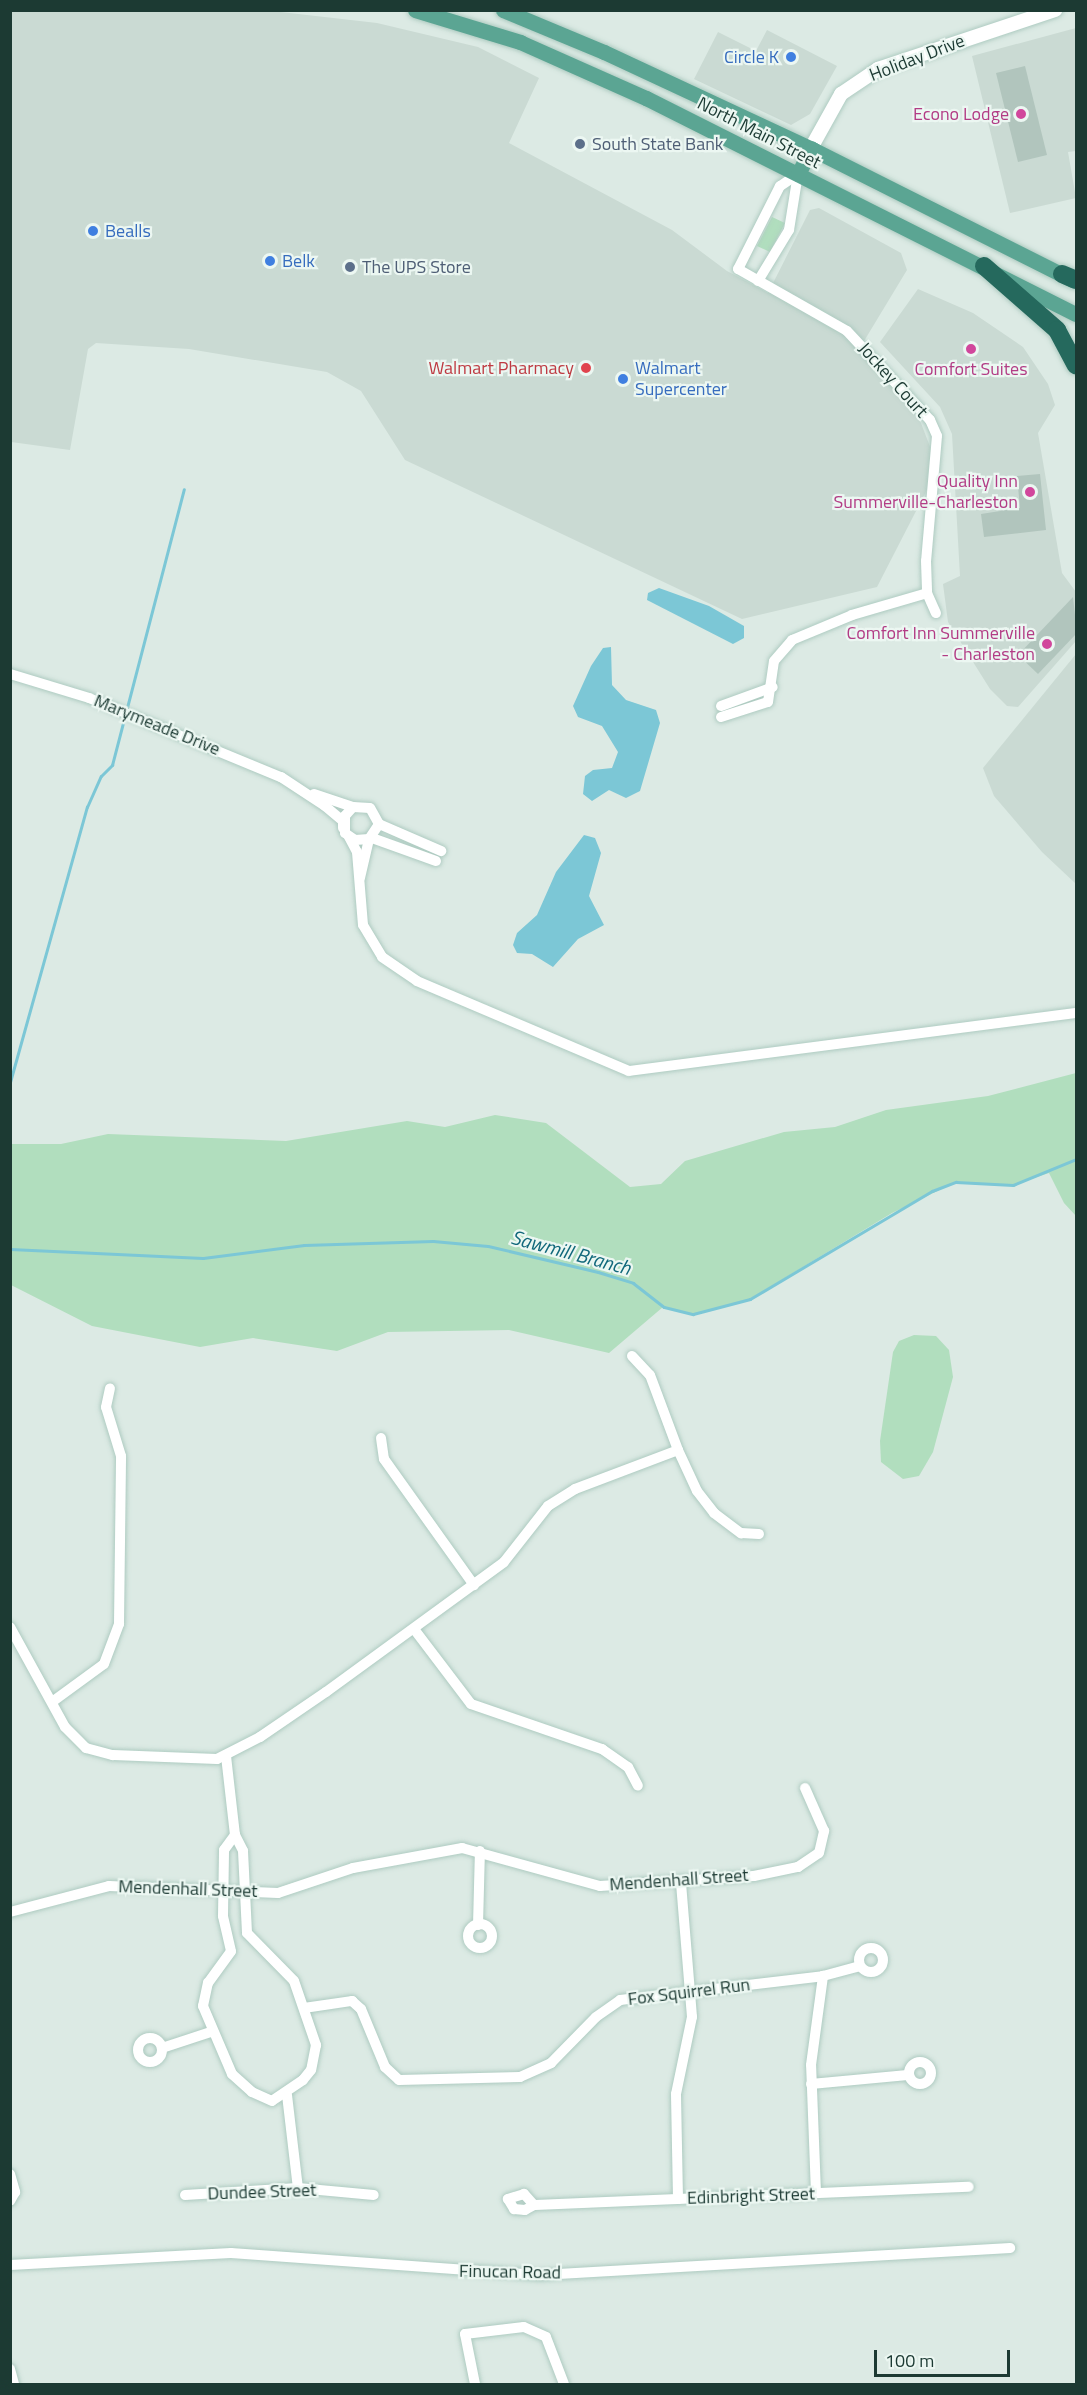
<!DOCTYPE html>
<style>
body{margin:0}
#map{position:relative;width:1087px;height:2395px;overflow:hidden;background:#dceae4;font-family:"Titillium Web",sans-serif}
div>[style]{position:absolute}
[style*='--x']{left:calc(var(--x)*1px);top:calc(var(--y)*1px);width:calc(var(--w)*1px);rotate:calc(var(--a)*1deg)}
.built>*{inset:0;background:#cadad3}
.green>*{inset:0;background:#b1debe}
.water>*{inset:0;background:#7cc7d6}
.stream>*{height:3px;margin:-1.5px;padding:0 1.5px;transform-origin:1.5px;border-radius:1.5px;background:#7cc7d6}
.building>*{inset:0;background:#b1c5bd}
.roads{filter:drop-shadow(0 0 2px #aecbc1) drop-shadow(0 0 2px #aecbc1)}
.minor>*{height:10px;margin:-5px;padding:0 5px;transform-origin:5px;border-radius:5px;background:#fff}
.minor>.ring{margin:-5px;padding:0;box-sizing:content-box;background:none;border:10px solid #fff;border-radius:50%}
.secondary>*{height:14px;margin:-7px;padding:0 7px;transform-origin:7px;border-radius:7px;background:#fff}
.primary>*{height:15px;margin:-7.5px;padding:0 7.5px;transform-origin:7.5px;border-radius:7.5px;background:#5ba593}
.motorway>*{height:18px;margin:-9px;padding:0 9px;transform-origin:9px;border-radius:9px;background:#25695d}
.dots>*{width:16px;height:16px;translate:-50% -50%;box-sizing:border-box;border:3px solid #ecf7f2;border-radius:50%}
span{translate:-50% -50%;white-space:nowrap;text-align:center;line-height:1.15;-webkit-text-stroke:4.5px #ecf7f2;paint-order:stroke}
.shop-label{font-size:18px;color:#366cbe}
.right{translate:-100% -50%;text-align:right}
.left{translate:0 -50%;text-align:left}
.street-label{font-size:18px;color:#1c3a33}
.hotel-label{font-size:18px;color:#b23c85}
.service-label{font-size:18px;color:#4e5e75}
.health-label{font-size:18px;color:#be3a42}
.water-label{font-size:20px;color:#11687b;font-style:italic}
.frame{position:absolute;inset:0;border:12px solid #1c3a33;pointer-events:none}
.scale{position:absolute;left:874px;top:2350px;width:136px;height:27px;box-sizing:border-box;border:3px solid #1c3a33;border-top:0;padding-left:8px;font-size:18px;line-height:21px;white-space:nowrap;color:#1c3a33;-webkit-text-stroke:4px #ecf7f2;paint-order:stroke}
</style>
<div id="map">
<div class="built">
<div style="clip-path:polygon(11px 11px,272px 11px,377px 23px,478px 47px,539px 78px,509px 143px,672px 230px,727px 271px,768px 293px,810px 210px,819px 208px,901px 253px,907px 270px,858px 351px,889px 379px,921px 423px,932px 452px,932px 480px,877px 587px,742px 619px,405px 460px,361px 391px,327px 372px,189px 349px,96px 343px,88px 349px,70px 450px,11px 442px)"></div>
<div style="clip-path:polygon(1076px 28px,1076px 151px,1068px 152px,1076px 198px,1010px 213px,972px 56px)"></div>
<div style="clip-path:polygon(767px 30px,837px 66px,810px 114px,791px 125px,694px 79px,718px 32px,756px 51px)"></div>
<div style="clip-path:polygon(918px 289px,973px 313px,1023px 347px,1048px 384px,1055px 405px,1038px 433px,1062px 573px,1076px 592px,1076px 641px,1018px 707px,1007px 706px,990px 689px,948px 622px,943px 584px,960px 576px,952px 434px,940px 407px,880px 342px)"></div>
<div style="clip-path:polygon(1076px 654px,1076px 884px,1042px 852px,994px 796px,983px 768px)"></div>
</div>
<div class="green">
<div style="clip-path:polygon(772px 217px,785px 223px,770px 252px,757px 246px)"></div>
<div style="clip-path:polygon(1076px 1073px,1076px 1216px,1064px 1203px,1049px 1173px,1013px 1185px,956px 1182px,892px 1213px,750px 1299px,693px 1314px,663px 1307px,609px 1353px,509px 1330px,388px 1332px,337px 1351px,253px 1338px,200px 1347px,92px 1326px,11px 1285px,11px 1144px,61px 1144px,108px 1134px,286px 1141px,407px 1121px,445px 1127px,495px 1115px,546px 1123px,630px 1187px,661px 1184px,685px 1161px,784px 1132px,835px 1127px,886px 1110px,988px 1096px)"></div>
<div style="clip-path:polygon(914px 1335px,936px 1336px,949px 1350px,953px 1377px,933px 1452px,919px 1476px,903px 1479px,881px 1462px,880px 1441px,893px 1352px,899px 1341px)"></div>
</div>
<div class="water">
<div style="clip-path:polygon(659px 588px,709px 606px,744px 626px,744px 638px,733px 644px,647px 600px,648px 593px)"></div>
<div style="clip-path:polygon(611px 647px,612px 685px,626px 700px,656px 710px,660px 723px,640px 791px,626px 798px,609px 790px,592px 801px,583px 794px,585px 776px,593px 770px,612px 768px,618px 752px,602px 726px,578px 717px,573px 706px,591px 666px,603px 648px)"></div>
<div style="clip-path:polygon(584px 835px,595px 838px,601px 853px,589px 896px,604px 925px,578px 939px,553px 967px,532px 954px,517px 953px,513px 945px,517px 933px,537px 915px,556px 872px)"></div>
</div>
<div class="stream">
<div style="--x:10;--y:1082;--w:286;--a:-74.4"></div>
<div style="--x:87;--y:807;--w:34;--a:-66"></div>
<div style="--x:101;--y:776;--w:16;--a:-45"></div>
<div style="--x:112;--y:765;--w:285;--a:-75.4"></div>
<div style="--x:10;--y:1249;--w:193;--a:2.7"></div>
<div style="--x:203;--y:1258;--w:102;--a:-7.3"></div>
<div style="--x:304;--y:1245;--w:129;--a:-1.8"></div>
<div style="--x:433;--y:1241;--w:55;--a:5.2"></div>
<div style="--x:488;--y:1246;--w:113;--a:13.3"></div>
<div style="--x:598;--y:1272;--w:37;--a:17"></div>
<div style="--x:633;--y:1283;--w:39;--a:38"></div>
<div style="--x:664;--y:1307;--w:30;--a:14"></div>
<div style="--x:693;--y:1314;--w:59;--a:-14.7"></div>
<div style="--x:750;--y:1299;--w:212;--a:-30.7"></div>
<div style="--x:932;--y:1191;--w:26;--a:-21"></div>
<div style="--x:956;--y:1182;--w:57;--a:3"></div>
<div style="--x:1013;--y:1185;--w:68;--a:-22.4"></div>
</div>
<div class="building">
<div style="clip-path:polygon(1025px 66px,1047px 155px,1018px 162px,996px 73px)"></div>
<div style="clip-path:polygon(1040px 474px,1046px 530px,984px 537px,981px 514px,1020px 508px,1017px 476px)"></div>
<div style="clip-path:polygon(1073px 597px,1077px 633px,1038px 674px,1018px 655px)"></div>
</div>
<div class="roads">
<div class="minor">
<div style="--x:798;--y:174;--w:22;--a:146"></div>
<div style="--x:780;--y:186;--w:93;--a:116.8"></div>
<div style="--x:738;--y:269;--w:125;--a:29.6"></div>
<div style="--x:847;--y:331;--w:122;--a:47"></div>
<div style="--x:930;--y:420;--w:17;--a:66"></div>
<div style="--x:937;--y:436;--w:125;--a:95"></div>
<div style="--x:926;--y:561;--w:32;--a:88"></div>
<div style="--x:927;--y:593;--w:22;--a:66"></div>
<div style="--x:758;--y:281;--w:60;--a:-58.7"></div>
<div style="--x:789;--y:230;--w:57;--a:-80.9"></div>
<div style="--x:10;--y:674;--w:83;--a:16.9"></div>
<div style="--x:89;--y:698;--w:208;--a:22.4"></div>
<div style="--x:281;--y:777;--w:53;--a:33.4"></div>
<div style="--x:325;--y:806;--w:23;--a:40"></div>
<div style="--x:343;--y:821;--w:7;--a:90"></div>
<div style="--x:721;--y:706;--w:55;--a:-20.1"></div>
<div style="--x:721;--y:717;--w:49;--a:-17.7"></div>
<div style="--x:768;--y:702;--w:41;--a:-81.7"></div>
<div style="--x:774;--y:661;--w:28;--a:-49"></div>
<div style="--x:792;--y:640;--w:65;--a:-22.6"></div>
<div style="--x:852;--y:615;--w:78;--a:-16.3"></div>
<div style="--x:314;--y:794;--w:41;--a:18.4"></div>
<div style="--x:379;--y:824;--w:68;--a:23.5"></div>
<div style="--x:349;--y:837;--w:17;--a:62"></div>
<div style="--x:357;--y:852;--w:73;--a:85.3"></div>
<div style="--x:363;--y:925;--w:37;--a:59"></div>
<div style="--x:382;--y:957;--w:42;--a:34.4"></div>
<div style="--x:417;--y:981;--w:230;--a:23"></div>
<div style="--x:629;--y:1071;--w:451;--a:-7.4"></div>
<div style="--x:372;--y:838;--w:68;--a:19.8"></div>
<div style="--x:360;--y:878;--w:40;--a:-77"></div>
<div style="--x:369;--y:839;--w:18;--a:-56"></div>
<div style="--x:379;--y:824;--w:18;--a:-119"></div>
<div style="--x:370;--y:808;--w:17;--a:-177"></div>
<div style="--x:353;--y:807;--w:12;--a:132"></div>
<div style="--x:345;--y:816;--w:17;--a:90"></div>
<div style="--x:345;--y:833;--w:12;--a:35"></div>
<div style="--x:355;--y:840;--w:14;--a:-4"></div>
<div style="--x:632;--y:1356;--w:26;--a:47"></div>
<div style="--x:650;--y:1375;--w:80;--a:69.5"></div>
<div style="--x:381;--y:1438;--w:21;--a:82"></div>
<div style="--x:384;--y:1459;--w:155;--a:54.5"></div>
<div style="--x:10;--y:1627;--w:114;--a:61.2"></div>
<div style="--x:65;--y:1727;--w:30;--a:45"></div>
<div style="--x:86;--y:1748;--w:28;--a:15"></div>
<div style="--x:113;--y:1755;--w:104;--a:2.2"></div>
<div style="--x:217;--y:1759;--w:48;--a:-27.1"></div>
<div style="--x:260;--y:1737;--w:80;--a:-34.3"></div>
<div style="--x:326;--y:1692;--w:220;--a:-36.1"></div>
<div style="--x:504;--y:1562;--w:71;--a:-51.8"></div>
<div style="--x:548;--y:1506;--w:32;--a:-32"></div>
<div style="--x:575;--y:1489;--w:110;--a:-20.7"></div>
<div style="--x:678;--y:1450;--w:45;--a:65.1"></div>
<div style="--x:697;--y:1491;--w:28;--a:52"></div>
<div style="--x:714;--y:1513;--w:34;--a:37"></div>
<div style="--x:741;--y:1533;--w:18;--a:3"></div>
<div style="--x:414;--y:1629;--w:94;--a:52.8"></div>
<div style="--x:471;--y:1704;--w:139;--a:19"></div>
<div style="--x:602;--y:1749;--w:32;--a:35"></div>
<div style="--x:628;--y:1767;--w:21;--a:62"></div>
<div style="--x:52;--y:1702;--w:64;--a:-36.2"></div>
<div style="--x:104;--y:1664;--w:43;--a:-69.4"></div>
<div style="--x:119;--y:1624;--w:168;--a:-89.3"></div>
<div style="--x:121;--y:1456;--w:51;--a:-107"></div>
<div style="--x:106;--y:1407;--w:19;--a:-78"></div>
<div style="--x:226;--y:1756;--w:80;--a:83.5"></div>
<div style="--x:235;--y:1835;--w:18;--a:63"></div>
<div style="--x:243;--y:1851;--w:82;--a:87.2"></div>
<div style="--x:247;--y:1933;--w:67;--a:45.6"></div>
<div style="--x:294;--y:1981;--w:68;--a:71"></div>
<div style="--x:316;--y:2045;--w:25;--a:101"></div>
<div style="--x:311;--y:2070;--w:13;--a:129"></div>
<div style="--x:303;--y:2080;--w:37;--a:146"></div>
<div style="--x:272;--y:2101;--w:22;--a:-156"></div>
<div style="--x:252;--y:2092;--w:27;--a:-138"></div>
<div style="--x:232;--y:2074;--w:74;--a:-113.1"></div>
<div style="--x:203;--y:2006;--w:24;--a:-78"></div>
<div style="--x:208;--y:1983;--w:39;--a:-54"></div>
<div style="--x:231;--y:1951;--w:36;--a:-103"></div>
<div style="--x:223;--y:1916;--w:66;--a:-89.1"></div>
<div style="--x:224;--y:1850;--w:19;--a:-54"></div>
<div style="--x:10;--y:1912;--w:102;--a:-14.7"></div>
<div style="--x:109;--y:1886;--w:169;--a:2.4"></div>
<div style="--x:278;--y:1893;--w:79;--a:-18.4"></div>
<div style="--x:353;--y:1868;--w:111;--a:-10.4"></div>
<div style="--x:462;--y:1848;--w:143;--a:15.4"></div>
<div style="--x:600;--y:1886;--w:154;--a:-3.7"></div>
<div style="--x:754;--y:1876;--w:45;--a:-11.6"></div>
<div style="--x:798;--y:1867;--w:25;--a:-34"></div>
<div style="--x:819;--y:1853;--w:23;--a:-77"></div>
<div style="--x:824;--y:1831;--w:47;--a:-113.8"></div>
<div class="ring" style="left:468px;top:1924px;width:14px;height:14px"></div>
<div style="--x:478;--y:1925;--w:74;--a:-88.5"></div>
<div class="ring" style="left:859px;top:1948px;width:14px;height:14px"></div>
<div style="--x:304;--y:2008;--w:49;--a:-8.3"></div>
<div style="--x:352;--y:2001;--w:12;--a:42"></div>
<div style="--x:361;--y:2009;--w:63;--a:67.5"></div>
<div style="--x:385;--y:2067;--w:19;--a:43"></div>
<div style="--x:399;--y:2080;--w:121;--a:-1.4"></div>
<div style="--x:520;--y:2077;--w:34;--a:-24"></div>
<div style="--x:551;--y:2063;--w:64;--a:-45.6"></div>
<div style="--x:596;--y:2017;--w:29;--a:-35"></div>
<div style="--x:620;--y:2000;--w:204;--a:-6.7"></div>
<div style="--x:823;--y:1976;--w:38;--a:-15"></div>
<div class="ring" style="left:138px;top:2038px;width:14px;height:14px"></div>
<div style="--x:162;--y:2048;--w:52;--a:-18.1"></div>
<div class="ring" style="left:909px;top:2062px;width:12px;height:12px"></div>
<div style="--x:811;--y:2084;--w:97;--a:-5.3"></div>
<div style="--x:287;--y:2095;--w:94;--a:83.3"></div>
<div style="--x:10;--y:2174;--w:19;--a:74"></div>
<div style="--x:15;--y:2192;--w:10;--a:119"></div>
<div style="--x:816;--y:2193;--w:128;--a:-92.2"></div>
<div style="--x:811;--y:2065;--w:90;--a:-82.3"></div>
<div style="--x:185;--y:2195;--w:113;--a:-3.5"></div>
<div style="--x:298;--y:2188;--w:76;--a:5.3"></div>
<div style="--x:678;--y:2199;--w:105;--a:-91.1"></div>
<div style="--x:676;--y:2094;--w:79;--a:-78.3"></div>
<div style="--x:692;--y:2017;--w:135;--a:-94.7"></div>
<div style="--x:534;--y:2205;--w:15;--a:-132"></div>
<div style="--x:524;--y:2194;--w:17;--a:163"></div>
<div style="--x:508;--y:2199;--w:12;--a:59"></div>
<div style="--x:514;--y:2209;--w:11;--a:5"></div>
<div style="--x:525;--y:2210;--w:10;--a:-29"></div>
<div style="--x:534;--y:2205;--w:435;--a:-2.4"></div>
<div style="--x:10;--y:2265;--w:221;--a:-3.1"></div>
<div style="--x:231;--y:2253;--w:311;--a:4.1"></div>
<div style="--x:541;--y:2275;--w:470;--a:-3.3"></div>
<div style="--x:10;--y:2369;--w:16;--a:75"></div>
<div style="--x:475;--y:2384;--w:51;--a:-101.3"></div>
<div style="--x:465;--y:2334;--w:59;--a:-6.8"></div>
<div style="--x:524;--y:2327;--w:24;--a:24"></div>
<div style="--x:546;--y:2337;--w:50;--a:69"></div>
</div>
<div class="secondary">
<div style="--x:811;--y:148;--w:62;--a:-60.9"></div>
<div style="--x:841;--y:94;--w:45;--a:-34"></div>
<div style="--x:878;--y:69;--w:187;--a:-18.4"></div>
</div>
<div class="primary">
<div style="--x:415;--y:10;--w:110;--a:16.9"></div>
<div style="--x:520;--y:42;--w:138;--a:24"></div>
<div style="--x:646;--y:98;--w:481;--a:26.7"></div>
<div style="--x:503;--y:10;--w:109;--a:22.6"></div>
<div style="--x:604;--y:52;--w:232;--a:25"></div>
<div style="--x:814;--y:150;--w:290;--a:26.7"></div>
<div style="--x:798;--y:174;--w:29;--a:-63"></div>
</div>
<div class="motorway">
<div style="--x:984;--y:266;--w:97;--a:41.2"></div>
<div style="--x:1057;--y:330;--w:40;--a:62"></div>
<div style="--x:1062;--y:274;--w:15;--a:23"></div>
</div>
</div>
<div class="dots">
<div style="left:791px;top:57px;background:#3f7fe0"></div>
<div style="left:1021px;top:114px;background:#d1479c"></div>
<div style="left:580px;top:144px;background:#5c6f8a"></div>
<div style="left:93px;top:231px;background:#3f7fe0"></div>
<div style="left:270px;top:261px;background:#3f7fe0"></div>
<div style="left:350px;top:267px;background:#5c6f8a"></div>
<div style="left:971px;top:349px;background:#d1479c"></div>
<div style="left:586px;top:368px;background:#e0444e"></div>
<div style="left:623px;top:379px;background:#3f7fe0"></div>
<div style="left:1030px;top:492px;background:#d1479c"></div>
<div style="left:1047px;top:644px;background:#d1479c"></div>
</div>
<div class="shop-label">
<span class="right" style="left:779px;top:57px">Circle K</span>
<span class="left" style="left:105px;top:231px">Bealls</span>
<span class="left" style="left:282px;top:261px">Belk</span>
<span class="left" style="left:635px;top:379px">Walmart<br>Supercenter</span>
</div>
<div class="street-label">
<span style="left:917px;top:58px;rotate:-21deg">Holiday Drive</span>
<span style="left:759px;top:133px;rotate:27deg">North Main Street</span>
<span style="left:893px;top:380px;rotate:48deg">Jockey Court</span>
<span style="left:157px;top:725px;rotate:22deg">Marymeade Drive</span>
<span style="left:679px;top:1880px;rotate:-4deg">Mendenhall Street</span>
<span style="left:188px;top:1889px;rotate:2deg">Mendenhall Street</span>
<span style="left:689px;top:1992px;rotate:-7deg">Fox Squirrel Run</span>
<span style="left:262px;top:2192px;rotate:-2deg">Dundee Street</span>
<span style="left:751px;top:2196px;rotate:-2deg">Edinbright Street</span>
<span style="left:510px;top:2272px;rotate:1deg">Finucan Road</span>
</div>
<div class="hotel-label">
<span class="right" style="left:1009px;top:114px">Econo Lodge</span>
<span style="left:971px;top:369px">Comfort Suites</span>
<span class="right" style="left:1018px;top:492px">Quality Inn<br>Summerville-Charleston</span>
<span class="right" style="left:1035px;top:644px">Comfort Inn Summerville<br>- Charleston</span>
</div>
<div class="service-label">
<span class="left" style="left:592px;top:144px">South State Bank</span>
<span class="left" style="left:362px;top:267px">The UPS Store</span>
</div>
<div class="health-label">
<span class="right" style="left:574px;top:368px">Walmart Pharmacy</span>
</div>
<div class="water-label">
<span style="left:571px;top:1252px;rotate:15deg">Sawmill Branch</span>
</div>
<div class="frame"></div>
<div class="scale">100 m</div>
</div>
